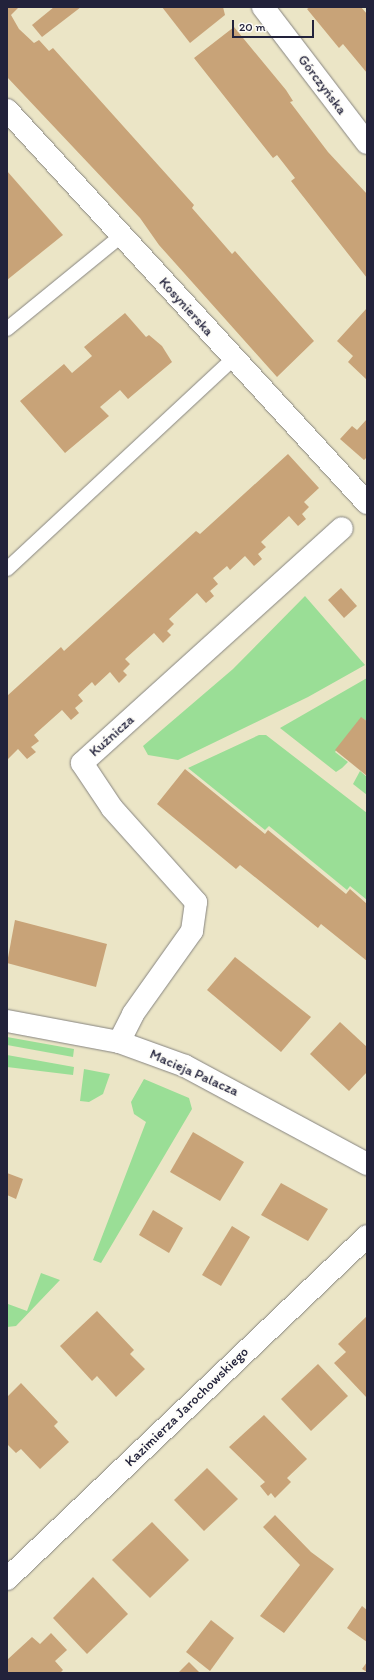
<!DOCTYPE html>
<meta charset="utf-8">
<style>
body{margin:0}
#map{position:relative;width:374px;height:1680px;overflow:hidden;background:#ebe5c6;font-family:Itim,sans-serif}
div>[style]{position:absolute}
[style*='--x']{left:calc(var(--x)*1px);top:calc(var(--y)*1px);width:calc(var(--w)*1px);rotate:calc(var(--a)*1deg)}
.green>*{inset:0;background:#9ade96}
.building>*{inset:0;background:#c8a378}
.roads{filter:drop-shadow(0 0 1px #868480) drop-shadow(0 0 1px #868480)}
.lane>*{height:14px;margin:-7px;padding:0 7px;transform-origin:7px;border-radius:7px;background:#fff}
.street>*{height:22px;margin:-11px;padding:0 11px;transform-origin:11px;border-radius:11px;background:#fff}
span{translate:-50% -50%;white-space:nowrap;text-align:center;line-height:1.15;-webkit-text-stroke:3.5px #fdfcf7;paint-order:stroke}
.street-label{font-size:14px;color:#22223b}
.frame{position:absolute;inset:0;border:8px solid #22223b;pointer-events:none}
.scale{position:absolute;left:232px;top:20px;width:82px;height:18px;box-sizing:border-box;border:2px solid #22223b;border-top:0;padding-left:5px;font-size:12px;line-height:14px;white-space:nowrap;color:#22223b;-webkit-text-stroke:3px #fdfcf7;paint-order:stroke}
</style>
<div id="map">
<div class="green">
<div style="clip-path:polygon(305px 596px,365px 665px,308px 697px,178px 760px,148px 755px,143px 746px,233px 669px)"></div>
<div style="clip-path:polygon(367px 678px,367px 721px,362px 718px,335px 752px,348px 762px,342px 768px,336px 772px,280px 728px)"></div>
<div style="clip-path:polygon(259px 735px,266px 735px,367px 813px,367px 900px,350px 886px,347px 890px,269px 826px,265px 830px,188px 768px)"></div>
<div style="clip-path:polygon(360px 771px,367px 777px,367px 795px,353px 784px)"></div>
<div style="clip-path:polygon(7px 1037px,74px 1049px,73px 1057px,7px 1045px)"></div>
<div style="clip-path:polygon(7px 1055px,74px 1067px,73px 1075px,7px 1067px)"></div>
<div style="clip-path:polygon(84px 1069px,110px 1074px,103px 1094px,89px 1102px,80px 1101px)"></div>
<div style="clip-path:polygon(144px 1079px,189px 1098px,192px 1109px,101px 1263px,93px 1260px,146px 1122px,134px 1114px,131px 1102px)"></div>
<div style="clip-path:polygon(41px 1273px,60px 1280px,16px 1326px,7px 1327px,8px 1304px,27px 1311px)"></div>
</div>
<div class="building">
<div style="clip-path:polygon(7px 7px,19px 7px,11px 15px,19px 29px,34px 43px,39px 40px,49px 51px,53px 48px,194px 205px,192px 208px,232px 254px,235px 251px,314px 341px,277px 377px,159px 245px,140px 218px,7px 77px)"></div>
<div style="clip-path:polygon(54px 7px,81px 7px,42px 37px,32px 25px)"></div>
<div style="clip-path:polygon(162px 7px,223px 7px,225px 15px,190px 43px)"></div>
<div style="clip-path:polygon(310px 7px,361px 7px,367px 14px,367px 73px,343px 44px,339px 48px,307px 9px)"></div>
<div style="clip-path:polygon(234px 27px,286px 90px,293px 101px,290px 102px,328px 152px,367px 194px,367px 278px,291px 181px,295px 178px,277px 155px,273px 158px,194px 58px)"></div>
<div style="clip-path:polygon(7px 171px,63px 235px,7px 280px)"></div>
<div style="clip-path:polygon(367px 308px,366px 342px,367px 380px,348px 362px,353px 356px,337px 341px)"></div>
<div style="clip-path:polygon(125px 313px,146px 337px,149px 335px,162px 346px,172px 362px,128px 399px,120px 390px,100px 407px,109px 416px,65px 453px,20px 401px,64px 364px,72px 373px,92px 356px,84px 347px)"></div>
<div style="clip-path:polygon(367px 419px,367px 457px,364px 460px,340px 439px,352px 426px,357px 430px)"></div>
<div style="clip-path:polygon(288px 454px,319px 488px,304px 502px,309px 507px,302px 514px,306px 519px,298px 526px,289px 516px,261px 542px,266px 547px,258px 554px,262px 559px,254px 566px,245px 556px,230px 570px,227px 566px,213px 578px,218px 584px,210px 591px,214px 596px,206px 603px,197px 593px,169px 619px,174px 624px,167px 631px,171px 635px,163px 643px,154px 633px,125px 659px,130px 664px,123px 671px,127px 675px,119px 683px,110px 672px,95px 686px,92px 682px,78px 695px,83px 701px,75px 708px,79px 713px,71px 720px,62px 710px,34px 735px,39px 741px,31px 747px,36px 752px,27px 759px,18px 749px,7px 760px,7px 696px,61px 647px,64px 651px,196px 531px,200px 534px)"></div>
<div style="clip-path:polygon(341px 588px,357px 606px,344px 618px,328px 600px)"></div>
<div style="clip-path:polygon(361px 717px,367px 721px,367px 776px,335px 750px)"></div>
<div style="clip-path:polygon(185px 769px,265px 834px,268px 830px,346px 894px,350px 889px,367px 904px,367px 961px,321px 924px,318px 928px,240px 865px,236px 869px,157px 804px)"></div>
<div style="clip-path:polygon(15px 920px,107px 944px,96px 987px,7px 963px)"></div>
<div style="clip-path:polygon(235px 957px,311px 1017px,281px 1052px,207px 990px)"></div>
<div style="clip-path:polygon(340px 1022px,367px 1047px,367px 1072px,349px 1091px,310px 1054px)"></div>
<div style="clip-path:polygon(193px 1132px,244px 1162px,220px 1201px,170px 1172px)"></div>
<div style="clip-path:polygon(7px 1173px,23px 1179px,16px 1199px,7px 1195px)"></div>
<div style="clip-path:polygon(281px 1183px,328px 1209px,308px 1241px,261px 1215px)"></div>
<div style="clip-path:polygon(153px 1210px,183px 1228px,169px 1253px,139px 1235px)"></div>
<div style="clip-path:polygon(232px 1226px,250px 1237px,221px 1286px,202px 1275px)"></div>
<div style="clip-path:polygon(97px 1311px,134px 1350px,130px 1354px,145px 1369px,116px 1397px,97px 1376px,92px 1381px,60px 1346px)"></div>
<div style="clip-path:polygon(367px 1316px,367px 1398px,334px 1363px,346px 1352px,338px 1344px)"></div>
<div style="clip-path:polygon(318px 1364px,348px 1396px,311px 1431px,281px 1399px)"></div>
<div style="clip-path:polygon(21px 1383px,58px 1422px,54px 1426px,69px 1442px,40px 1469px,21px 1449px,16px 1453px,7px 1444px,7px 1397px)"></div>
<div style="clip-path:polygon(264px 1415px,307px 1459px,287px 1478px,291px 1482px,275px 1498px,271px 1493px,268px 1496px,260px 1486px,265px 1482px,229px 1447px)"></div>
<div style="clip-path:polygon(207px 1468px,238px 1499px,204px 1531px,174px 1500px)"></div>
<div style="clip-path:polygon(275px 1515px,311px 1552px,334px 1569px,284px 1633px,260px 1616px,300px 1565px,263px 1527px)"></div>
<div style="clip-path:polygon(152px 1522px,189px 1560px,150px 1598px,112px 1560px)"></div>
<div style="clip-path:polygon(93px 1577px,128px 1614px,87px 1654px,53px 1618px)"></div>
<div style="clip-path:polygon(362px 1606px,367px 1610px,367px 1642px,347px 1628px)"></div>
<div style="clip-path:polygon(211px 1620px,234px 1638px,210px 1671px,186px 1652px)"></div>
<div style="clip-path:polygon(51px 1633px,67px 1650px,55px 1661px,63px 1670px,60px 1673px,7px 1673px,7px 1660px,32px 1637px,40px 1644px)"></div>
<div style="clip-path:polygon(189px 1662px,200px 1673px,178px 1673px)"></div>
<div style="clip-path:polygon(367px 1662px,367px 1672px,362px 1669px)"></div>
</div>
<div class="roads">
<div class="lane">
<div style="--x:7;--y:329;--w:147;--a:-39.2"></div>
<div style="--x:7;--y:569;--w:309;--a:-42.9"></div>
</div>
<div class="street">
<div style="--x:263;--y:7;--w:171;--a:52.6"></div>
<div style="--x:7;--y:110;--w:533;--a:47.51"></div>
<div style="--x:7;--y:1021;--w:114;--a:10.6"></div>
<div style="--x:119;--y:1042;--w:70;--a:20"></div>
<div style="--x:185;--y:1066;--w:207;--a:28.3"></div>
<div style="--x:119;--y:1042;--w:31;--a:-63"></div>
<div style="--x:133;--y:1014;--w:102;--a:-54.6"></div>
<div style="--x:192;--y:931;--w:29;--a:-82"></div>
<div style="--x:196;--y:902;--w:126;--a:-131.8"></div>
<div style="--x:112;--y:808;--w:54;--a:-123.7"></div>
<div style="--x:82;--y:763;--w:350;--a:-42.1"></div>
<div style="--x:7;--y:1579;--w:497;--a:-43.6"></div>
</div>
</div>
<div class="street-label">
<span style="left:322px;top:85px;rotate:53deg">Górczyńska</span>
<span style="left:186px;top:307px;rotate:48deg">Kosynierska</span>
<span style="left:112px;top:736px;rotate:-42deg">Kuźnicza</span>
<span style="left:194px;top:1073px;rotate:24deg">Macieja Palacza</span>
<span style="left:187px;top:1407px;rotate:-44deg">Kazimierza Jarochowskiego</span>
</div>
<div class="frame"></div>
<div class="scale">20 m</div>
</div>
